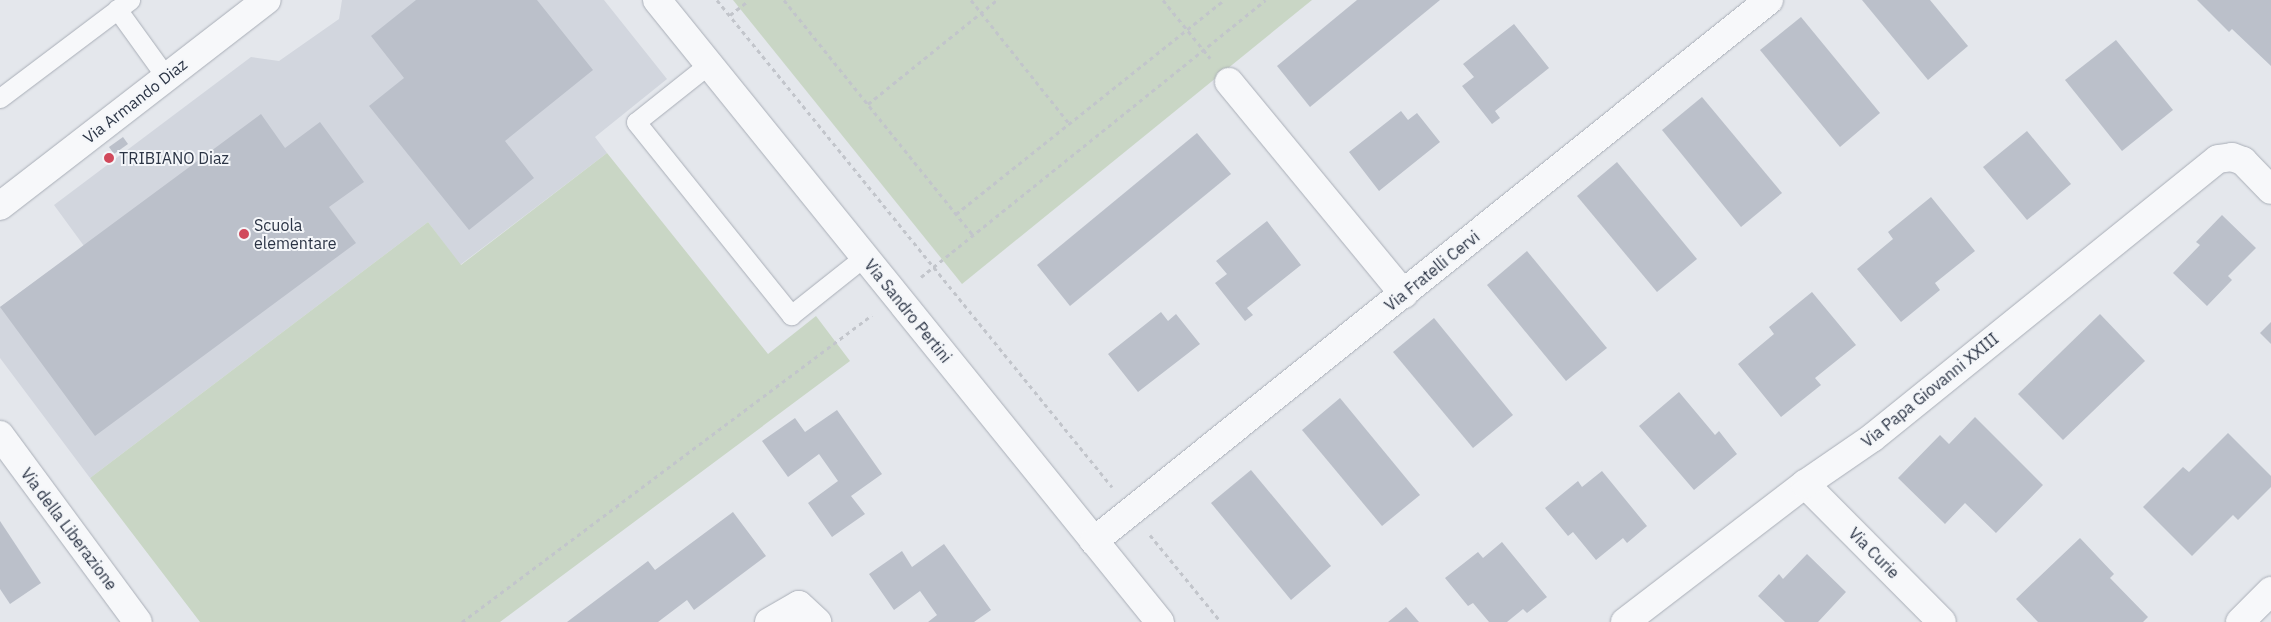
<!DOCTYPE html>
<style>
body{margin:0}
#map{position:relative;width:2271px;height:622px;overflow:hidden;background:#e4e7ec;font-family:"IBM Plex Sans",sans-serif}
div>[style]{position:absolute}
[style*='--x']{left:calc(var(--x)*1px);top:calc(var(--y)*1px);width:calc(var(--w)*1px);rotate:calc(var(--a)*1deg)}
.built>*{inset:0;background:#d2d6de}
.green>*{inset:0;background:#c9d6c5}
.building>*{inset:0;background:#bbc0ca}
.path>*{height:3px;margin-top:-1.5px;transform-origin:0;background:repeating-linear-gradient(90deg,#c2c5cb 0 4px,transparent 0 8px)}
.roads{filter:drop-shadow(0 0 1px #a9aeb7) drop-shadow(0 0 1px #a9aeb7)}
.lane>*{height:19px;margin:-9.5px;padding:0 9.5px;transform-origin:9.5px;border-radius:9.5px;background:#f7f8fa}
.street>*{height:28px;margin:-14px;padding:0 14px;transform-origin:14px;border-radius:14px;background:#f7f8fa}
.dots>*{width:14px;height:14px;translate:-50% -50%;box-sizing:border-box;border:2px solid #f4f6f9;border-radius:50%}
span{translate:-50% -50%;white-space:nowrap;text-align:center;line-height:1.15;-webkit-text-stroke:4px #f4f6f9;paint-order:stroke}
.street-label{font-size:16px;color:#2b3445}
.poi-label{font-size:16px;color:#2b3445}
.left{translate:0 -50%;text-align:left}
</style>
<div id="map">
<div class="built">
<div style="clip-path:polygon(342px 0,604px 0,667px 79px,595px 137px,607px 153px,460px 265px,428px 222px,90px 478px,0 358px,0 307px,84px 246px,54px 205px,251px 57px,279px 61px,339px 19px)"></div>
</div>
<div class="green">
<div style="clip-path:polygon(733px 0,1312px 0,962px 284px)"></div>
<div style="clip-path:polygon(607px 153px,768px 354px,816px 316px,850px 361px,500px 622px,200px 622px,90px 478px,428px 222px,461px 265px)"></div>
</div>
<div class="building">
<div style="clip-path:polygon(416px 0,537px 0,593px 70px,505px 141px,534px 178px,469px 230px,369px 106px,404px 78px,371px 36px)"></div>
<div style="clip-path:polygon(1357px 0,1440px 0,1310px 107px,1277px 66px)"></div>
<div style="clip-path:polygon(1862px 0,1930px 0,1968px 46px,1928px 80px)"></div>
<div style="clip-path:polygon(2197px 0,2271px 0,2271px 66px,2232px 29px,2229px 32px)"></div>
<div style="clip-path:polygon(1801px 17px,1880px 113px,1840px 147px,1760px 50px)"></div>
<div style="clip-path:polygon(1514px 24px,1549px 68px,1495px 111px,1500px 118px,1492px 124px,1462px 86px,1474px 77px,1463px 64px)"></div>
<div style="clip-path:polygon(2116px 40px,2173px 110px,2122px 151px,2065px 80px)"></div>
<div style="clip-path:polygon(1702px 97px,1782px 193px,1741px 227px,1662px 130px)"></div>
<div style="clip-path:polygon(1401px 111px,1408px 120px,1417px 113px,1440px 142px,1379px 191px,1349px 152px)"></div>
<div style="clip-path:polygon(261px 114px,285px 148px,320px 122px,364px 182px,329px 207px,356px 243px,95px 436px,0 307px)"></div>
<div style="clip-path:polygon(2027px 131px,2071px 184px,2027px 220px,1983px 167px)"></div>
<div style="clip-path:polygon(1197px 133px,1231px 174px,1070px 306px,1037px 265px)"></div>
<div style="clip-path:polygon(123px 137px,128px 144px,114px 154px,109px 147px)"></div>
<div style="clip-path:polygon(1617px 162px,1697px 259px,1657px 292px,1577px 196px)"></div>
<div style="clip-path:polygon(1931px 197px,1975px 251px,1935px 283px,1940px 290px,1901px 322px,1857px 269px,1893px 239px,1888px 232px)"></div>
<div style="clip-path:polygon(2222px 215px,2256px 248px,2228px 276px,2232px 280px,2207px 306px,2173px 273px,2200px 245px,2196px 242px)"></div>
<div style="clip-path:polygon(1267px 221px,1301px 265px,1247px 308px,1253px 315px,1245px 321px,1215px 283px,1227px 274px,1216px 261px)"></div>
<div style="clip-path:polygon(1527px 251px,1607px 348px,1566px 381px,1487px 285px)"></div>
<div style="clip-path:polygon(1812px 292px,1856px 345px,1815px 378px,1821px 385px,1781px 417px,1738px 364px,1774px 334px,1769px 327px)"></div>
<div style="clip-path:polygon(1161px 312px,1168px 321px,1176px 314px,1200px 344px,1138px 392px,1108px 354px)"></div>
<div style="clip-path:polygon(2100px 314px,2145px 361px,2063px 440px,2018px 394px)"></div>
<div style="clip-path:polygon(1434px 318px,1513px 415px,1473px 448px,1393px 352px)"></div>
<div style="clip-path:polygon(2271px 322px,2271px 344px,2260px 333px)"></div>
<div style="clip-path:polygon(1679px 392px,1715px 435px,1719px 431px,1737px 454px,1694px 490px,1639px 426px)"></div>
<div style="clip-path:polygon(1340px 398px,1420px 495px,1382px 526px,1302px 430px)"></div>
<div style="clip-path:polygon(837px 410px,882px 474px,851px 496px,865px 514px,832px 537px,808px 503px,838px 481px,819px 454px,788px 477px,762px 441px,795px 418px,805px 432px)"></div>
<div style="clip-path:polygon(1975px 417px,2043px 485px,1996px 533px,1965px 503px,1945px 524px,1898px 478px,1940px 435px,1949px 444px)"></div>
<div style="clip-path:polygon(2228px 433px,2271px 476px,2271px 487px,2238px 520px,2233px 515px,2192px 556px,2143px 507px,2183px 467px,2189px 472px)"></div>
<div style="clip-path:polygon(1251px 470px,1331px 566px,1291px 600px,1211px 503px)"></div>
<div style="clip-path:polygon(1602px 471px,1647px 526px,1627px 543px,1623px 538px,1596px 560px,1573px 532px,1568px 536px,1545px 508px,1578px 481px,1582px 487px)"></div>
<div style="clip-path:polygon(733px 512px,766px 556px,694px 610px,687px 600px,658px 622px,567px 622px,648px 561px,655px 570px)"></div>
<div style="clip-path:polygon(0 521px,41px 583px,10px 604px,0 589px)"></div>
<div style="clip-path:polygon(2080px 538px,2114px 574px,2110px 578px,2148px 617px,2143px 622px,2038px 622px,2016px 599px)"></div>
<div style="clip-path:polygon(1502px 542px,1547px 597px,1527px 613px,1523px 609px,1507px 622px,1489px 622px,1473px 603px,1468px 606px,1445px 578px,1478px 552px,1483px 558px)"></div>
<div style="clip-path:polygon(944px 544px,991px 610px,974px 622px,928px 622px,937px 615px,920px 591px,894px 610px,869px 574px,902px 551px,912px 567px)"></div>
<div style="clip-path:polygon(1807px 554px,1846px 592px,1818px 622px,1785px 622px,1758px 596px,1779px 574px,1783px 579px)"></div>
<div style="clip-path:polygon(1406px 607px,1419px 622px,1388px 622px)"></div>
</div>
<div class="path">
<div style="--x:717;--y:0;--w:627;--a:50.95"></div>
<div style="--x:784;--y:0;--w:302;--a:51.2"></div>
<div style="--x:971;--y:0;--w:157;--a:51.5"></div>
<div style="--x:1163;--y:0;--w:75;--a:51"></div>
<div style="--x:730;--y:15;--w:24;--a:-38"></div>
<div style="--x:868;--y:104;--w:166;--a:-38.9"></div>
<div style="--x:956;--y:214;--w:343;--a:-38.6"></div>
<div style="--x:921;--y:277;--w:442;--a:-38.8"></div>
<div style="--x:1150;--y:535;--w:112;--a:50.8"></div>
<div style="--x:462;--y:622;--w:512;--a:-36.83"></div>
</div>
<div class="roads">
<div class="lane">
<div style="--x:117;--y:9;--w:84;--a:54.2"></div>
<div style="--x:709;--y:64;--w:93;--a:141.5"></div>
<div style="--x:636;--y:122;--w:248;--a:51.2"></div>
<div style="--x:791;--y:315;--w:93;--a:-38.5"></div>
<div style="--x:0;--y:98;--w:163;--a:-37"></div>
</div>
<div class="street">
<div style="--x:657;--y:0;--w:800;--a:51.04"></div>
<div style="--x:1229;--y:82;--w:275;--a:50.5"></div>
<div style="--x:0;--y:206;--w:337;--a:-37.7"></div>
<div style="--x:0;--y:435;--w:232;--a:53.6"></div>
<div style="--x:1805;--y:484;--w:194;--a:45.2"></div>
<div style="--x:1094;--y:541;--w:865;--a:-38.71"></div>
<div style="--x:769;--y:622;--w:34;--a:-30"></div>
<div style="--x:799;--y:605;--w:25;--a:43"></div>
<div style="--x:1625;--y:622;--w:227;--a:-37.5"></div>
<div style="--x:1805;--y:484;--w:81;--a:-34.5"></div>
<div style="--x:1872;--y:438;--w:444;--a:-38.9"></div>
<div style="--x:2218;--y:159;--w:14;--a:-8"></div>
<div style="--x:2232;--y:157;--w:12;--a:20"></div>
<div style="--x:2243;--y:161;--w:40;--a:46"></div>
<div style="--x:2240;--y:622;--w:44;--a:-45"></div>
</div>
</div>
<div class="dots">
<div style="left:109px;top:158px;background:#d1495b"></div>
<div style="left:244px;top:234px;background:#d1495b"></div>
</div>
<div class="street-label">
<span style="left:135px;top:101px;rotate:-38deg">Via Armando Diaz</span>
<span style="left:1432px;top:271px;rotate:-39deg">Via Fratelli Cervi</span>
<span style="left:908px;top:311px;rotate:51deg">Via Sandro Pertini</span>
<span style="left:1930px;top:390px;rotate:-39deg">Via Papa Giovanni XXIII</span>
<span style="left:69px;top:529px;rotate:53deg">Via della Liberazione</span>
<span style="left:1874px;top:553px;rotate:45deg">Via Curie</span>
</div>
<div class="poi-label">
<span class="left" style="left:119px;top:158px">TRIBIANO Diaz</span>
<span class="left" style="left:254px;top:234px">Scuola<br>elementare</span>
</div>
</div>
